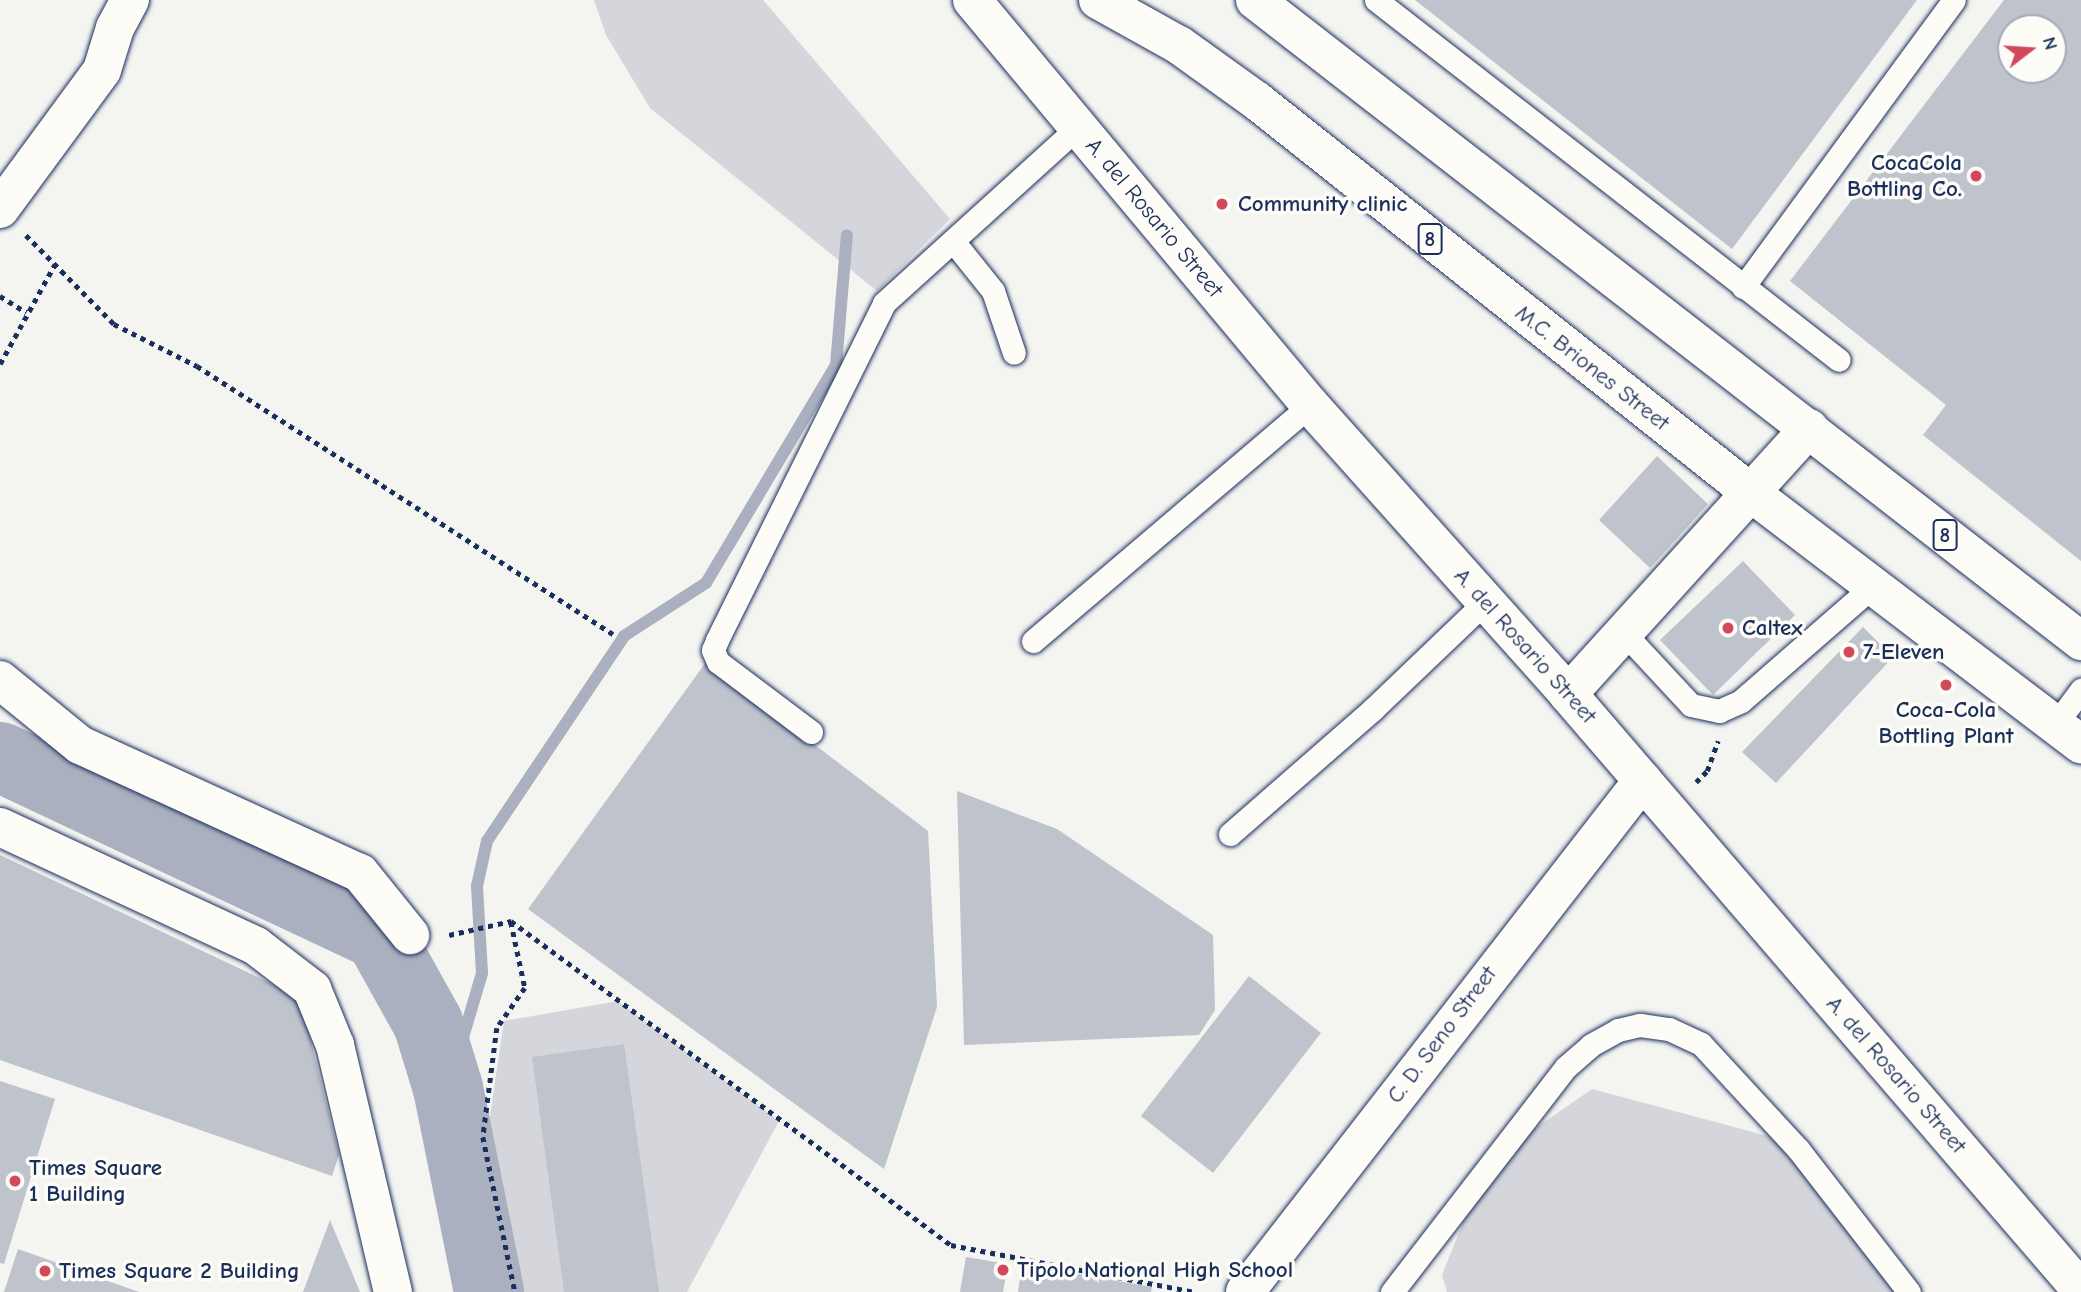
<!DOCTYPE html>
<style>
body{margin:0}
#map{position:relative;width:2081px;height:1292px;overflow:hidden;background:#f4f4f1;font-family:"Comic Neue",sans-serif}
div>[style]{position:absolute}
[style*='--x']{left:calc(var(--x)*1px);top:calc(var(--y)*1px);width:calc(var(--w)*1px);rotate:calc(var(--a)*1deg)}
.green>*{inset:0;background:#d4d6db}
.stream>*{height:12px;margin:-6px;padding:0 6px;transform-origin:6px;border-radius:6px;background:#aab0bf}
.river>*{height:70px;margin:-35px;padding:0 35px;transform-origin:35px;border-radius:35px;background:#aab0bf}
.building>*{inset:0;background:#bfc3cc}
.path>*{height:4.5px;margin-top:-2.25px;transform-origin:0;background:repeating-linear-gradient(90deg,#1b2f5e 0 5px,transparent 0 10px)}
.roads{filter:drop-shadow(0 0 2px #1b2f5e) drop-shadow(0 0 2px #1b2f5e)}
.service>*{height:23px;margin:-11.5px;padding:0 11.5px;transform-origin:11.5px;border-radius:11.5px;background:#fdfcf7}
.minor>*{height:38px;margin:-19px;padding:0 19px;transform-origin:19px;border-radius:19px;background:#fdfcf7}
.tertiary>*{height:38px;margin:-19px;padding:0 19px;transform-origin:19px;border-radius:19px;background:#fdfcf7}
.primary>*{height:38px;margin:-19px;padding:0 19px;transform-origin:19px;border-radius:19px;background:#fdfcf7}
.dots>*{width:19px;height:19px;translate:-50% -50%;box-sizing:border-box;border:4px solid #fdfcf7;border-radius:50%}
span{translate:-50% -50%;white-space:nowrap;text-align:center;line-height:1.15;-webkit-text-stroke:7px #fdfcf7;paint-order:stroke}
.shield-label span{padding:2px 5px;background:#fdfcf7;border:2px solid;border-radius:5px;-webkit-text-stroke-width:0}
.shield-label{font-size:21px;color:#1b2f5e;font-weight:700}
.poi-label{font-size:23px;color:#1b2f5e;font-weight:700}
.right{translate:-100% -50%;text-align:right}
.left{translate:0 -50%;text-align:left}
.street-label{font-size:23px;color:#1b2f5e}
.north{position:absolute;left:1997px;top:14px;width:70px;height:70px;box-sizing:border-box;background:#fdfcf7;border:2px solid #a3aaba;border-radius:50%;rotate:73deg;font-size:19px;font-weight:700;line-height:28px;text-align:center;color:#1b2f5e}
.north::after{content:'';display:block;margin:auto;width:24px;height:32px;background:#d1495b;clip-path:polygon(50% 0,100% 100%,50% 72%,0 100%)}
</style>
<div id="map">
<div class="green">
<div style="clip-path:polygon(594px 0,763px 0,950px 219px,877px 291px,650px 108px,606px 35px)"></div>
<div style="clip-path:polygon(618px 1001px,779px 1121px,687px 1292px,521px 1292px,487px 1137px,504px 1021px)"></div>
<div style="clip-path:polygon(1592px 1089px,1794px 1143px,1921px 1292px,1447px 1292px,1442px 1275px,1487px 1162px)"></div>
</div>
<div class="stream">
<div style="--x:448;--y:1088;--w:120;--a:-73.5"></div>
<div style="--x:482;--y:973;--w:87;--a:-93.3"></div>
<div style="--x:477;--y:886;--w:46;--a:-77.5"></div>
<div style="--x:487;--y:841;--w:247;--a:-56.2"></div>
<div style="--x:624;--y:636;--w:98;--a:-32.9"></div>
<div style="--x:706;--y:583;--w:254;--a:-59.2"></div>
<div style="--x:836;--y:365;--w:130;--a:-85.2"></div>
</div>
<div class="river">
<div style="--x:0;--y:757;--w:419;--a:25.2"></div>
<div style="--x:379;--y:935;--w:101;--a:60.9"></div>
<div style="--x:428;--y:1023;--w:68;--a:72.9"></div>
<div style="--x:448;--y:1088;--w:208;--a:78.6"></div>
</div>
<div class="building">
<div style="clip-path:polygon(1415px 0,1917px 0,1732px 249px)"></div>
<div style="clip-path:polygon(evenodd,2004px 0,2081px 0,2081px 561px,1923px 435px,1946px 405px,1790px 281px,2004px 0,2011px 28px,2053px 28px,2053px 70px,2011px 70px,2011px 28px)"></div>
<div style="clip-path:polygon(1657px 456px,1708px 504px,1650px 568px,1599px 520px)"></div>
<div style="clip-path:polygon(1743px 561px,1795px 615px,1713px 695px,1660px 640px)"></div>
<div style="clip-path:polygon(1863px 627px,1893px 657px,1776px 783px,1742px 752px)"></div>
<div style="clip-path:polygon(706px 662px,928px 831px,937px 1007px,884px 1169px,528px 909px)"></div>
<div style="clip-path:polygon(957px 791px,1057px 829px,1213px 935px,1215px 1010px,1199px 1035px,964px 1045px)"></div>
<div style="clip-path:polygon(0 855px,300px 997px,339px 1155px,332px 1176px,0 1060px)"></div>
<div style="clip-path:polygon(1249px 976px,1321px 1033px,1213px 1173px,1141px 1116px)"></div>
<div style="clip-path:polygon(624px 1044px,659px 1292px,564px 1292px,532px 1057px)"></div>
<div style="clip-path:polygon(0 1081px,55px 1099px,4px 1264px,0 1263px)"></div>
<div style="clip-path:polygon(330px 1220px,360px 1292px,303px 1292px)"></div>
<div style="clip-path:polygon(18px 1249px,139px 1292px,4px 1292px)"></div>
<div style="clip-path:polygon(966px 1257px,1008px 1264px,1003px 1292px,960px 1292px)"></div>
<div style="clip-path:polygon(1022px 1264px,1152px 1287px,1151px 1292px,1018px 1292px)"></div>
</div>
<div class="path">
<div style="--x:26;--y:235;--w:125;--a:45.3"></div>
<div style="--x:114;--y:324;--w:93;--a:26.8"></div>
<div style="--x:197;--y:366;--w:495;--a:32.8"></div>
<div style="--x:0;--y:296;--w:31;--a:32"></div>
<div style="--x:0;--y:364;--w:114;--a:-61.2"></div>
<div style="--x:1696;--y:782;--w:16;--a:-45"></div>
<div style="--x:1707;--y:771;--w:32;--a:-70"></div>
<div style="--x:511;--y:922;--w:67;--a:78"></div>
<div style="--x:525;--y:988;--w:49;--a:125"></div>
<div style="--x:497;--y:1028;--w:110;--a:97.3"></div>
<div style="--x:483;--y:1137;--w:158;--a:78.3"></div>
<div style="--x:449;--y:935;--w:64;--a:-12.7"></div>
<div style="--x:511;--y:921;--w:546;--a:36.37"></div>
<div style="--x:951;--y:1245;--w:248;--a:10.9"></div>
</div>
<div class="roads">
<div class="service">
<div style="--x:1376;--y:0;--w:586;--a:37.87"></div>
<div style="--x:953;--y:241;--w:64;--a:51.3"></div>
<div style="--x:993;--y:291;--w:65;--a:71.3"></div>
<div style="--x:1743;--y:287;--w:356;--a:-53.7"></div>
<div style="--x:1624;--y:633;--w:98;--a:47.1"></div>
<div style="--x:1691;--y:705;--w:29;--a:12"></div>
<div style="--x:1719;--y:711;--w:24;--a:-24"></div>
<div style="--x:1741;--y:701;--w:175;--a:-41.1"></div>
<div style="--x:1033;--y:641;--w:364;--a:-40.4"></div>
<div style="--x:2055;--y:725;--w:44;--a:-53.4"></div>
<div style="--x:811;--y:732;--w:116;--a:-143"></div>
<div style="--x:718;--y:662;--w:13;--a:-113"></div>
<div style="--x:713;--y:650;--w:11;--a:-68"></div>
<div style="--x:717;--y:640;--w:376;--a:-63.6"></div>
<div style="--x:884;--y:303;--w:262;--a:-42.2"></div>
<div style="--x:1230;--y:834;--w:189;--a:-41.1"></div>
<div style="--x:1372;--y:710;--w:158;--a:-43.7"></div>
<div style="--x:1392;--y:1292;--w:284;--a:-52.3"></div>
<div style="--x:1566;--y:1067;--w:33;--a:-41"></div>
<div style="--x:1591;--y:1045;--w:31;--a:-29"></div>
<div style="--x:1618;--y:1030;--w:23;--a:-13"></div>
<div style="--x:1640;--y:1025;--w:29;--a:8"></div>
<div style="--x:1669;--y:1029;--w:35;--a:25"></div>
<div style="--x:1701;--y:1044;--w:143;--a:47.3"></div>
<div style="--x:1798;--y:1149;--w:181;--a:52.2"></div>
</div>
<div class="minor">
<div style="--x:0;--y:209;--w:172;--a:-53.7"></div>
<div style="--x:102;--y:70;--w:44;--a:-72.8"></div>
<div style="--x:115;--y:28;--w:32;--a:-62"></div>
<div style="--x:0;--y:680;--w:103;--a:39.1"></div>
<div style="--x:80;--y:745;--w:308;--a:24.6"></div>
<div style="--x:360;--y:873;--w:80;--a:51.1"></div>
<div style="--x:0;--y:827;--w:282;--a:24.9"></div>
<div style="--x:256;--y:946;--w:71;--a:37.5"></div>
<div style="--x:312;--y:989;--w:61;--a:67.7"></div>
<div style="--x:335;--y:1045;--w:254;--a:76.8"></div>
</div>
<div class="tertiary">
<div style="--x:972;--y:0;--w:528;--a:50.15"></div>
<div style="--x:1310;--y:405;--w:387;--a:48.2"></div>
<div style="--x:1568;--y:694;--w:786;--a:49.28"></div>
<div style="--x:1568;--y:694;--w:359;--a:-47.8"></div>
<div style="--x:1245;--y:1292;--w:648;--a:-52.14"></div>
</div>
<div class="primary">
<div style="--x:1098;--y:0;--w:93;--a:29.1"></div>
<div style="--x:1179;--y:45;--w:96;--a:35.7"></div>
<div style="--x:1257;--y:101;--w:631;--a:38.43"></div>
<div style="--x:1751;--y:493;--w:415;--a:37.3"></div>
<div style="--x:1255;--y:0;--w:1046;--a:37.81"></div>
</div>
</div>
<div class="dots">
<div style="left:1976px;top:176px;background:#d1495b"></div>
<div style="left:1222px;top:204px;background:#d1495b"></div>
<div style="left:1728px;top:628px;background:#d1495b"></div>
<div style="left:1849px;top:652px;background:#d1495b"></div>
<div style="left:1946px;top:685px;background:#d1495b"></div>
<div style="left:15px;top:1181px;background:#d1495b"></div>
<div style="left:1003px;top:1270px;background:#d1495b"></div>
<div style="left:45px;top:1271px;background:#d1495b"></div>
</div>
<div class="shield-label">
<span style="left:1430px;top:239px">8</span>
<span style="left:1945px;top:535px">8</span>
</div>
<div class="poi-label">
<span class="right" style="left:1962px;top:176px">CocaCola<br>Bottling Co.</span>
<span class="left" style="left:1238px;top:204px">Community clinic</span>
<span class="left" style="left:1742px;top:628px">Caltex</span>
<span class="left" style="left:1863px;top:652px">7-Eleven</span>
<span style="left:1946px;top:723px">Coca-Cola<br>Bottling Plant</span>
<span class="left" style="left:29px;top:1181px">Times Square<br>1 Building</span>
<span class="left" style="left:1017px;top:1270px">Tipolo National High School</span>
<span class="left" style="left:59px;top:1271px">Times Square 2 Building</span>
</div>
<div class="street-label">
<span style="left:1154px;top:218px;rotate:50deg">A. del Rosario Street</span>
<span style="left:1592px;top:368px;rotate:38deg">M.C. Briones Street</span>
<span style="left:1525px;top:646px;rotate:48deg">A. del Rosario Street</span>
<span style="left:1442px;top:1035px;rotate:-53deg">C. D. Seno Street</span>
<span style="left:1896px;top:1075px;rotate:49deg">A. del Rosario Street</span>
</div>
<div class="north">N</div>
</div>
